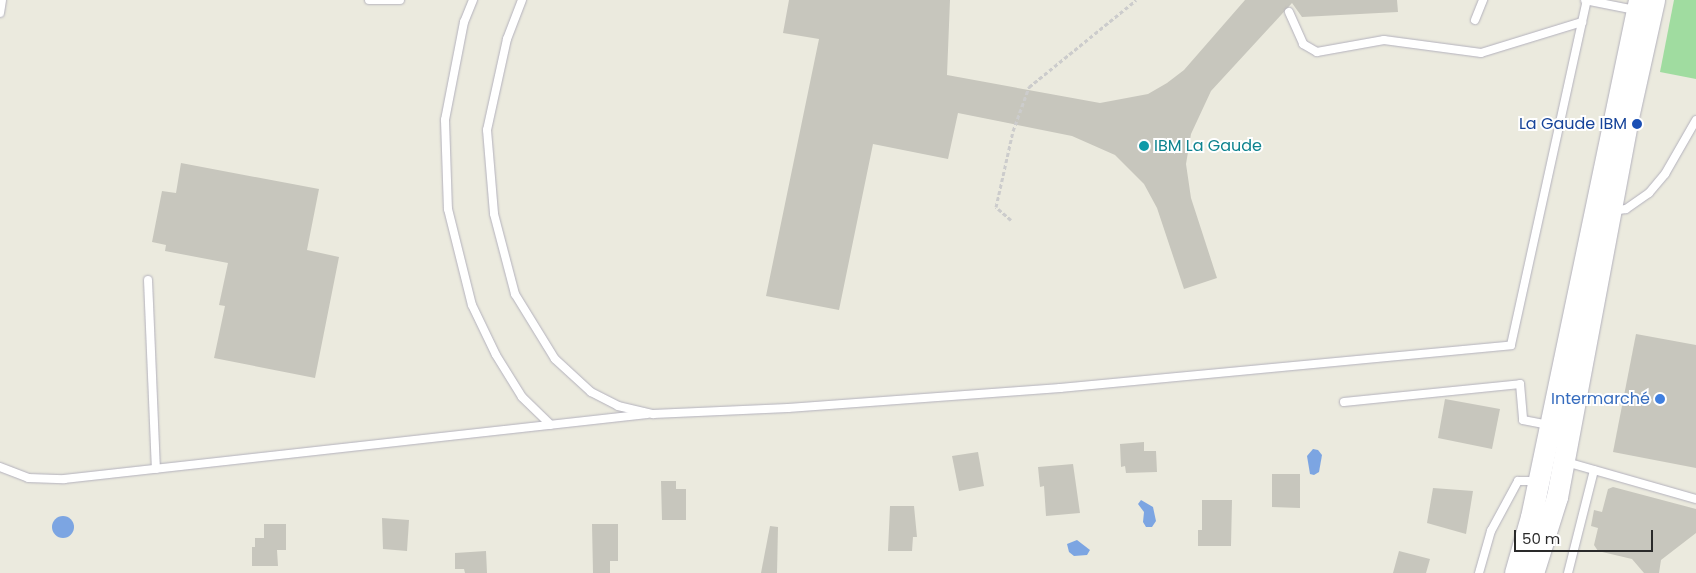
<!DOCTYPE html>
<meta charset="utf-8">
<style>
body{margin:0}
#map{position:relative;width:1696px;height:573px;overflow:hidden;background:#ebeade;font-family:Poppins,sans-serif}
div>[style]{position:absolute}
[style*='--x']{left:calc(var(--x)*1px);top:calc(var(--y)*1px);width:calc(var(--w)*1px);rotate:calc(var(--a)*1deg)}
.green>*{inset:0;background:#a0dca0}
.water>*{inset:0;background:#7ca5e2}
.round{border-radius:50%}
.building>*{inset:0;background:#c7c6bd}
.path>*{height:3px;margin-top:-1.5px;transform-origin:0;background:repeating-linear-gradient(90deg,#ccc 0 4px,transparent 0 6.5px)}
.roads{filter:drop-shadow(0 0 1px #b3b1bc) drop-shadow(0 0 1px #b3b1bc)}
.service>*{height:8px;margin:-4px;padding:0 4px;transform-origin:4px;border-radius:4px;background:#fff}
.secondary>*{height:21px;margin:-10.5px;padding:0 10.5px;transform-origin:10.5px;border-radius:10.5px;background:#fff}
.dots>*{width:14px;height:14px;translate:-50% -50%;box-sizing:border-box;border:2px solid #fff;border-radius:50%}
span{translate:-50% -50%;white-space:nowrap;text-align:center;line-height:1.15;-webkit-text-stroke:4px #fff;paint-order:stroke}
.transit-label{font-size:16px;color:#164399}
.right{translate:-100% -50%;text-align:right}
.culture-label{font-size:16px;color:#0d838f}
.left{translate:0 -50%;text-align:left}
.shop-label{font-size:16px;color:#366cbe}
.scale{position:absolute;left:1514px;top:530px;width:139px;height:22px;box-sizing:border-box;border:2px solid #2a2a2a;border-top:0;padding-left:6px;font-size:15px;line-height:18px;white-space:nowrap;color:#2a2a2a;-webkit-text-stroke:4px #fff;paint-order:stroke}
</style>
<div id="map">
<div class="green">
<div style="clip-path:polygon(1674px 0,1696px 0,1696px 79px,1660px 72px)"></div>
</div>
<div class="water">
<div style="clip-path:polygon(1313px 449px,1318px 450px,1322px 455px,1319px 472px,1314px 475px,1310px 474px,1307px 456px)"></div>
<div style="clip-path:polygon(1141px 500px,1153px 507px,1156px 521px,1152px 527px,1146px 527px,1143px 522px,1144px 512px,1138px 504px)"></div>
<div class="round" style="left:52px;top:516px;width:22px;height:22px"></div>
<div style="clip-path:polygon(1077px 540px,1090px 550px,1087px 555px,1074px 556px,1069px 552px,1067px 544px)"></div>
</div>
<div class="building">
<div style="clip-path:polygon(789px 0,950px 0,947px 75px,1100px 103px,1148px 94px,1167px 83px,1184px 70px,1245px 0,1397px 0,1398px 12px,1302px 17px,1292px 3px,1211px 91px,1191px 134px,1186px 164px,1191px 198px,1217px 278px,1184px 289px,1157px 208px,1144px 184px,1115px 155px,1072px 136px,958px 113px,948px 159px,873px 144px,839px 310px,766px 296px,819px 39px,783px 33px)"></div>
<div style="clip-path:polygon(181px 163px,319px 189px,307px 250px,339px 257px,315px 378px,214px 358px,225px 306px,219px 305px,228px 263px,165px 251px,166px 245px,152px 242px,162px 191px,176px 193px)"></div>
<div style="clip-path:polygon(1636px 334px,1696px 345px,1696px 468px,1613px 452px)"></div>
<div style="clip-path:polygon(1445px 399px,1500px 409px,1492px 449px,1438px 438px)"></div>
<div style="clip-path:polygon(1144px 442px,1144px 451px,1156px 451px,1157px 472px,1126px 473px,1125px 466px,1121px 467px,1120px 444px)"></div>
<div style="clip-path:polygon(978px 452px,984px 486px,959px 491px,952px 456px)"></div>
<div style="clip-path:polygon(1073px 464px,1080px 513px,1046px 516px,1044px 486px,1040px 487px,1038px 467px)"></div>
<div style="clip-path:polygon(1272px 474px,1300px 474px,1300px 508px,1272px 507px)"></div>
<div style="clip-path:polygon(661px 481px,676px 481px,676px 489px,686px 489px,686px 520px,662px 520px)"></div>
<div style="clip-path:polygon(1613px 487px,1696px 509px,1696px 533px,1661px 560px,1659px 573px,1644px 573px,1632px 559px,1598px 551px,1594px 545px,1598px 528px,1591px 526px,1594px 510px,1602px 512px,1608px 489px)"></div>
<div style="clip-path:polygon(1433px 488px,1473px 491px,1466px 534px,1427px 523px)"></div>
<div style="clip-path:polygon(1202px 500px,1232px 500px,1231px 546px,1198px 546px,1198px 530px,1202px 530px)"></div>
<div style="clip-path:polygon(890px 506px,914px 506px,917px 537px,913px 537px,912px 551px,888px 551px)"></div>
<div style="clip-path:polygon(382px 518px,409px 520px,407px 551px,383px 549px)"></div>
<div style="clip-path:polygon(264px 524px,286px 524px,286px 550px,277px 550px,278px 566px,252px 566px,252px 547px,255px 547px,255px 538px,264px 538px)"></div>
<div style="clip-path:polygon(592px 524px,618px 524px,618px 561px,610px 561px,610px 573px,593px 573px)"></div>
<div style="clip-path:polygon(770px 526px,778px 527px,777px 573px,761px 573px)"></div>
<div style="clip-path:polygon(486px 551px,487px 573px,465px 573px,464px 569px,455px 569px,455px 553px)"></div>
<div style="clip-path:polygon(1399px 551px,1430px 559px,1426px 573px,1393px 573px)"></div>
</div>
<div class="path">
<div style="--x:1011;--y:220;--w:20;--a:-139"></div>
<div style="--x:996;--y:207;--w:78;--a:-77.4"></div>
<div style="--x:1013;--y:131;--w:47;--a:-70"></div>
<div style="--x:1029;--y:87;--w:138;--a:-39.1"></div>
</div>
<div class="roads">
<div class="service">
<div style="--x:369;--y:0;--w:31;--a:0"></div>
<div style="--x:473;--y:0;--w:24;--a:112"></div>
<div style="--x:464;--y:22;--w:100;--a:101"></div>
<div style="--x:445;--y:120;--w:89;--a:88.1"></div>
<div style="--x:448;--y:209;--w:99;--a:76"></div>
<div style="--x:472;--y:305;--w:55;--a:64.4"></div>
<div style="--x:496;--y:355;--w:49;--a:58.2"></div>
<div style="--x:522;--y:397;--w:40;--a:44"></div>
<div style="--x:522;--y:0;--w:42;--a:111"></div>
<div style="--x:507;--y:39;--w:93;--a:102.4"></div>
<div style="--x:487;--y:130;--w:84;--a:85.2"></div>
<div style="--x:494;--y:214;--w:83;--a:75.3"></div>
<div style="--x:515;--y:294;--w:76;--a:58.4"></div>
<div style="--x:555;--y:359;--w:49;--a:42.5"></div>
<div style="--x:591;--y:392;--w:30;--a:27"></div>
<div style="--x:618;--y:406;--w:36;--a:13"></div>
<div style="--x:653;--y:414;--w:135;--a:-2.5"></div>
<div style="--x:788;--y:408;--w:273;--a:-4.2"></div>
<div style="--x:1060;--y:388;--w:453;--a:-5.4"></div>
<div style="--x:1511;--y:345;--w:353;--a:-77.6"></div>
<div style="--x:1585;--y:0;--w:51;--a:11.3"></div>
<div style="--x:1289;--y:12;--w:35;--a:66"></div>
<div style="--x:1303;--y:44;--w:16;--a:30"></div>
<div style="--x:1317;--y:52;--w:68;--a:-10.2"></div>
<div style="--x:1384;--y:40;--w:98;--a:7.6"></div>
<div style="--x:1481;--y:53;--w:106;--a:-17.1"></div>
<div style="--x:0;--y:13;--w:13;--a:-81"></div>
<div style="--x:1475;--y:20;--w:22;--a:-68"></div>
<div style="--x:1612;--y:211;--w:14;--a:-8"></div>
<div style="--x:1626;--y:209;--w:28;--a:-35"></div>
<div style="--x:1649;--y:193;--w:25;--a:-50"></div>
<div style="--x:1665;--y:174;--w:62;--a:-60.1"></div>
<div style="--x:148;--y:280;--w:189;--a:87.6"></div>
<div style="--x:1344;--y:402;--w:177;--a:-5.8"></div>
<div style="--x:1520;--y:384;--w:36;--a:85"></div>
<div style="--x:1523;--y:420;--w:25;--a:11"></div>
<div style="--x:1566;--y:462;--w:135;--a:15.9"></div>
<div style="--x:0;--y:467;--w:30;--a:21"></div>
<div style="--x:28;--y:478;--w:36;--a:2"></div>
<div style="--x:64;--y:479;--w:587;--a:-6.36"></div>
<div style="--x:1479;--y:573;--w:44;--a:-74.1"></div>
<div style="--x:1491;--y:531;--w:57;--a:-61.6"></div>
<div style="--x:1518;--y:481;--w:18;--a:0"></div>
<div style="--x:1568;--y:573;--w:106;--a:-75.8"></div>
</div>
<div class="secondary">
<div style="--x:1515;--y:573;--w:58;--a:-74.1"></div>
<div style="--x:1531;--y:517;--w:528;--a:-78.2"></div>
<div style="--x:1533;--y:573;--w:80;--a:-72.5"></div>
<div style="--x:1557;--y:497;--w:381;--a:-79.4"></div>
<div style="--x:1627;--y:122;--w:125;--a:-77.5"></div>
</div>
</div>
<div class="dots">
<div style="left:1637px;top:124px;background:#1a4fb4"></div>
<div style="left:1144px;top:146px;background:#0f9aa8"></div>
<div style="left:1660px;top:399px;background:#3f7fe0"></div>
</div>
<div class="transit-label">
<span class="right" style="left:1627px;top:124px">La Gaude IBM</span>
</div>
<div class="culture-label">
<span class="left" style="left:1154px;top:146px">IBM La Gaude</span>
</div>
<div class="shop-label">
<span class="right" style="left:1650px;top:399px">Intermarché</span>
</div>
<div class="scale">50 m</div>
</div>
